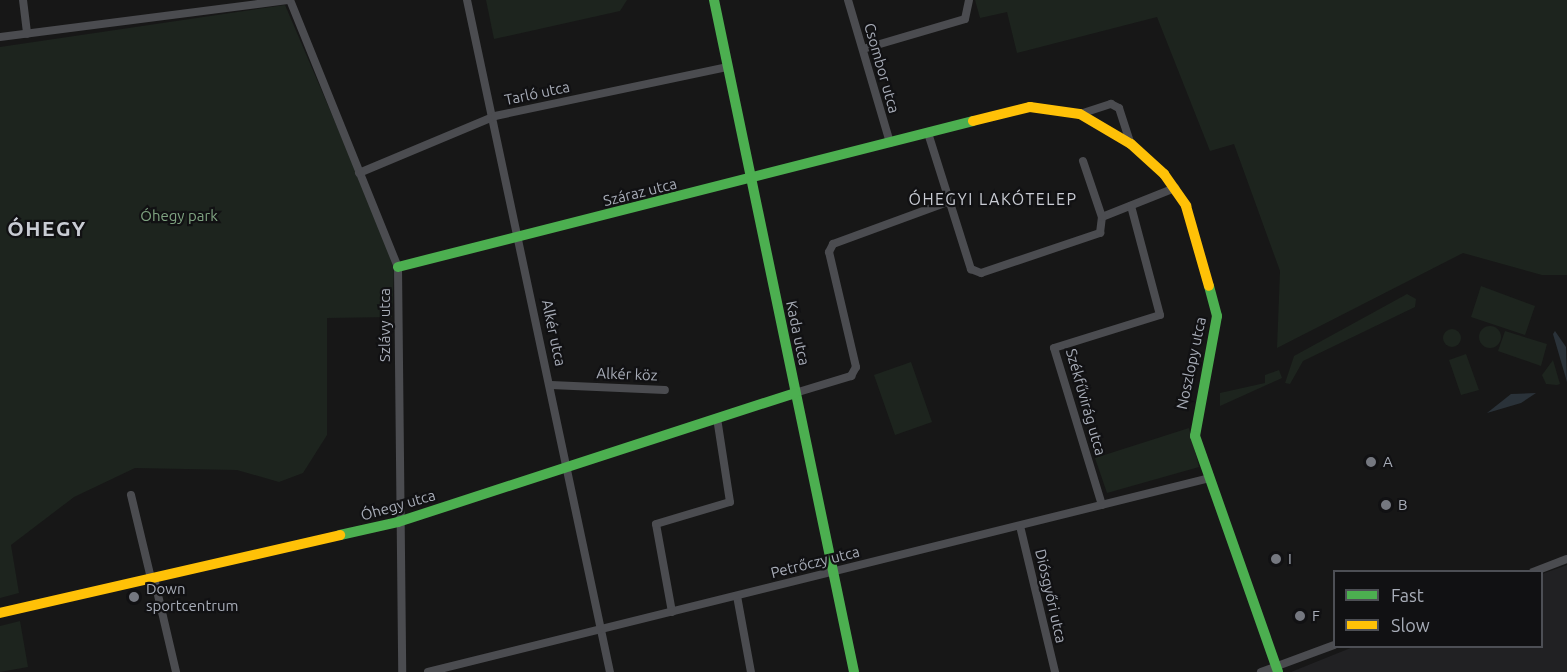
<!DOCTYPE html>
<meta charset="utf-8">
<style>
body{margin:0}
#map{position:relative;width:1567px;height:672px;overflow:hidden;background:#171717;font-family:Ubuntu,sans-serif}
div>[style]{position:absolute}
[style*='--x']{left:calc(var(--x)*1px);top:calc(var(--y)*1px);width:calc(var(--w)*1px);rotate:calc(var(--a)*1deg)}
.built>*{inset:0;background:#212123}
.green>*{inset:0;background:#1d241e}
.round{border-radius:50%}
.water>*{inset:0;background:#2a3239}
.street>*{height:8px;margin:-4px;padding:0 4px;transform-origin:4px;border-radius:4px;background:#4b4c50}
.fast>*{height:10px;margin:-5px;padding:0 5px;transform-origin:5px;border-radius:5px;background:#4caf50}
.slow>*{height:10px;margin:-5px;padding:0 5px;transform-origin:5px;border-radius:5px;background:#ffc107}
.dots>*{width:16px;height:16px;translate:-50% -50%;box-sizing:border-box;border:3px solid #111113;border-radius:50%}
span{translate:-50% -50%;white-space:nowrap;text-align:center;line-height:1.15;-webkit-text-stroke:4.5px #111113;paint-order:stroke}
.street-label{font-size:15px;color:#a8adb8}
.park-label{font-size:15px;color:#7fa381}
.poi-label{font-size:15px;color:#a8adb8}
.left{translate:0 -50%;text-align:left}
.neighbourhood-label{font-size:16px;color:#c9ccd4;letter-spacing:1.5px}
.district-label{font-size:21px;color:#c9ccd4;font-weight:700;letter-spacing:1.5px}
.legend{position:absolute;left:1333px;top:570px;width:210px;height:78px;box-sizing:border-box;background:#111113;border:2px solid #4d4f55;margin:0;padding:8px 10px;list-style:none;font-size:18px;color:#a8adb8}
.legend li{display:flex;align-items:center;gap:12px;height:30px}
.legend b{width:30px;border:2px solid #4d4f55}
</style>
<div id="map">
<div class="built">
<div style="clip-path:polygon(1567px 565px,1567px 672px,1291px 672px,1353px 647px,1542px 646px,1542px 574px)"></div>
</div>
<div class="green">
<div style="clip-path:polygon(486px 0,627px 0,620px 11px,494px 39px)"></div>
<div style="clip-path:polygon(975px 0,1567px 0,1567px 275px,1542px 275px,1463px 253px,1277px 348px,1280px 271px,1234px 144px,1210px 151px,1157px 17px,1017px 53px,1007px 12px,980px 18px)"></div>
<div style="clip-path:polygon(285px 5px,386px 241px,394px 268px,392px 317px,327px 318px,327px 435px,303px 473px,279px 482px,237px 470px,135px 468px,74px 497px,11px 545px,19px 593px,0 598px,0 47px)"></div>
<div style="clip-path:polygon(1481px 286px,1535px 306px,1525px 335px,1471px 317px)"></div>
<div style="clip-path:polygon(1407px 294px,1416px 299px,1415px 307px,1303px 361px,1290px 384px,1285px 383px,1294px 356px)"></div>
<div class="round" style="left:1479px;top:326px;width:22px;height:22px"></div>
<div class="round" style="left:1443px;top:329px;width:18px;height:18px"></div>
<div style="clip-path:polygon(1505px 331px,1547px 344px,1541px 366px,1498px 351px)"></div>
<div style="clip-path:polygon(1466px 354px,1479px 390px,1461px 395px,1449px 360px)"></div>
<div style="clip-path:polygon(1553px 360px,1560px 384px,1557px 385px,1546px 384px,1542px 375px)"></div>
<div style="clip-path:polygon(911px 362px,932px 422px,895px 435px,874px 375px)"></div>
<div style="clip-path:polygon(1279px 370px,1282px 378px,1220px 406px,1220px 393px,1265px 383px,1265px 375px)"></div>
<div style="clip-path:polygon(1189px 428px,1199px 467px,1107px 493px,1095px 458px)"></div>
<div style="clip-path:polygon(20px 621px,28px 667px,0 672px,0 626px)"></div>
</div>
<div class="water">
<div style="clip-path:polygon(1555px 331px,1566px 347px,1567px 382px,1553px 334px)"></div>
<div style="clip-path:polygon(1536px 393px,1521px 403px,1487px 413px,1511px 394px)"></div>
</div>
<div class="street">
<div style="--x:23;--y:0;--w:34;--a:83"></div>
<div style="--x:290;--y:0;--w:288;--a:68"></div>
<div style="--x:398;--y:267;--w:405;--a:89.4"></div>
<div style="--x:467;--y:0;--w:687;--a:77.99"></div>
<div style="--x:848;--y:0;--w:149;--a:73.6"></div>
<div style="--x:0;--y:37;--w:290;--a:-7.3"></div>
<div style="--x:863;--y:49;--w:106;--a:-16.4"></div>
<div style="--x:965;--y:19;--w:19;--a:-78"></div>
<div style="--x:1080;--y:114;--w:33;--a:-18"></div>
<div style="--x:1111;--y:104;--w:9;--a:27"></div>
<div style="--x:1119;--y:108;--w:38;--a:72"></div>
<div style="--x:928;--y:133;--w:143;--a:72.5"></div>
<div style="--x:971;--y:269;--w:11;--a:22"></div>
<div style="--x:981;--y:273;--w:126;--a:-18.6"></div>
<div style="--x:1100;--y:233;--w:16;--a:-83"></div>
<div style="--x:1102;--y:217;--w:79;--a:-21.7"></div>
<div style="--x:1083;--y:161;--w:59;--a:71.3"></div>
<div style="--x:359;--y:173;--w:147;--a:-22.7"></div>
<div style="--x:495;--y:116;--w:238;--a:-11.9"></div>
<div style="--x:551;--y:385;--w:114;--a:2.5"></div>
<div style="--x:795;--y:393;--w:59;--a:-16.9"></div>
<div style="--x:851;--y:376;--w:10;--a:-61"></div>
<div style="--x:856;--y:367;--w:118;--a:-103.2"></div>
<div style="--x:829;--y:252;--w:9;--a:-63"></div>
<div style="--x:833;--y:244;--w:122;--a:-20.1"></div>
<div style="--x:131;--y:495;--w:85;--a:76.5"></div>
<div style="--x:1102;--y:505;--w:164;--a:-107"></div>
<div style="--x:1054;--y:348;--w:111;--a:-17.3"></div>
<div style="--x:1160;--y:315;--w:113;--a:-104.9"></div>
<div style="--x:1020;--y:526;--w:150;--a:76.5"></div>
<div style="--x:1533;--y:572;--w:36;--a:-21"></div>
<div style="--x:154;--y:578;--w:97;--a:76.8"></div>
<div style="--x:737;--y:596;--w:77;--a:79.6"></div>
<div style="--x:672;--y:612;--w:89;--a:-100.3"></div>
<div style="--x:656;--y:524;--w:77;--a:-16.6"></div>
<div style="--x:730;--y:502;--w:85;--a:-98.8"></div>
<div style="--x:428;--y:672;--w:806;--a:-13.93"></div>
<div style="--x:1261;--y:672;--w:78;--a:-20.3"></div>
</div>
<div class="fast">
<div style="--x:714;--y:0;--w:686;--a:78.23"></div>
<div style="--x:398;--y:267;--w:593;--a:-14.25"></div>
<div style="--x:1209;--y:286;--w:31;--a:75"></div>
<div style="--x:1217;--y:316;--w:122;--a:100.4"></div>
<div style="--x:1195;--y:436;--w:250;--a:70.6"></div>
<div style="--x:340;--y:535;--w:59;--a:-12.6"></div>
<div style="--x:398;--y:522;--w:417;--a:-18"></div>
</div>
<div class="slow">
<div style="--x:973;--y:121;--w:59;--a:-13.8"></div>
<div style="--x:1030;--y:107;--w:50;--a:8"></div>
<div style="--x:1080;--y:114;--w:59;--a:30.5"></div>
<div style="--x:1131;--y:144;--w:45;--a:42.3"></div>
<div style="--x:1164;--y:174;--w:39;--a:55"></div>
<div style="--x:1186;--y:206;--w:83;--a:74"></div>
<div style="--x:0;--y:613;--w:349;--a:-12.9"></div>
</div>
<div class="dots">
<div style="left:1371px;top:462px;background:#757880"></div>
<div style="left:1386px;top:505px;background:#757880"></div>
<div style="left:1276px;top:559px;background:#757880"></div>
<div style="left:134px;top:597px;background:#757880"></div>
<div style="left:1300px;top:616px;background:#757880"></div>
</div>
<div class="street-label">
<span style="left:882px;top:68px;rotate:74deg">Csombor utca</span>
<span style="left:537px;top:93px;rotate:-12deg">Tarló utca</span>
<span style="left:640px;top:192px;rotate:-14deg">Száraz utca</span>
<span style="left:385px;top:325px;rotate:-90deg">Szlávy utca</span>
<span style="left:554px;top:333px;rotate:78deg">Alkér utca</span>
<span style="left:798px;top:333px;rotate:78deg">Kada utca</span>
<span style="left:1191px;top:363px;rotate:-78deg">Noszlopy utca</span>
<span style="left:627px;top:374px;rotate:2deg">Alkér köz</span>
<span style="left:1086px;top:402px;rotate:74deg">Székfűvirág utca</span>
<span style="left:398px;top:505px;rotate:-16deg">Óhegy utca</span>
<span style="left:815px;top:562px;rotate:-14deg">Petrőczy utca</span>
<span style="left:1051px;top:596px;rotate:77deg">Diósgyőri utca</span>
</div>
<div class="park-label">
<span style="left:179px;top:216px">Óhegy park</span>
</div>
<div class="poi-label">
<span class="left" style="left:1383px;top:462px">A</span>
<span class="left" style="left:1398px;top:505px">B</span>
<span class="left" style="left:1288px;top:559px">I</span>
<span class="left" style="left:146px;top:597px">Down<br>sportcentrum</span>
<span class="left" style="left:1312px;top:616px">F</span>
</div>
<div class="neighbourhood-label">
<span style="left:993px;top:199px">ÓHEGYI LAKÓTELEP</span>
</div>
<div class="district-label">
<span style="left:47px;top:228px">ÓHEGY</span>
</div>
<ul class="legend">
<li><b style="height:8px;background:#4caf50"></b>Fast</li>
<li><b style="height:8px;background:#ffc107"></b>Slow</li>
</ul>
</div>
